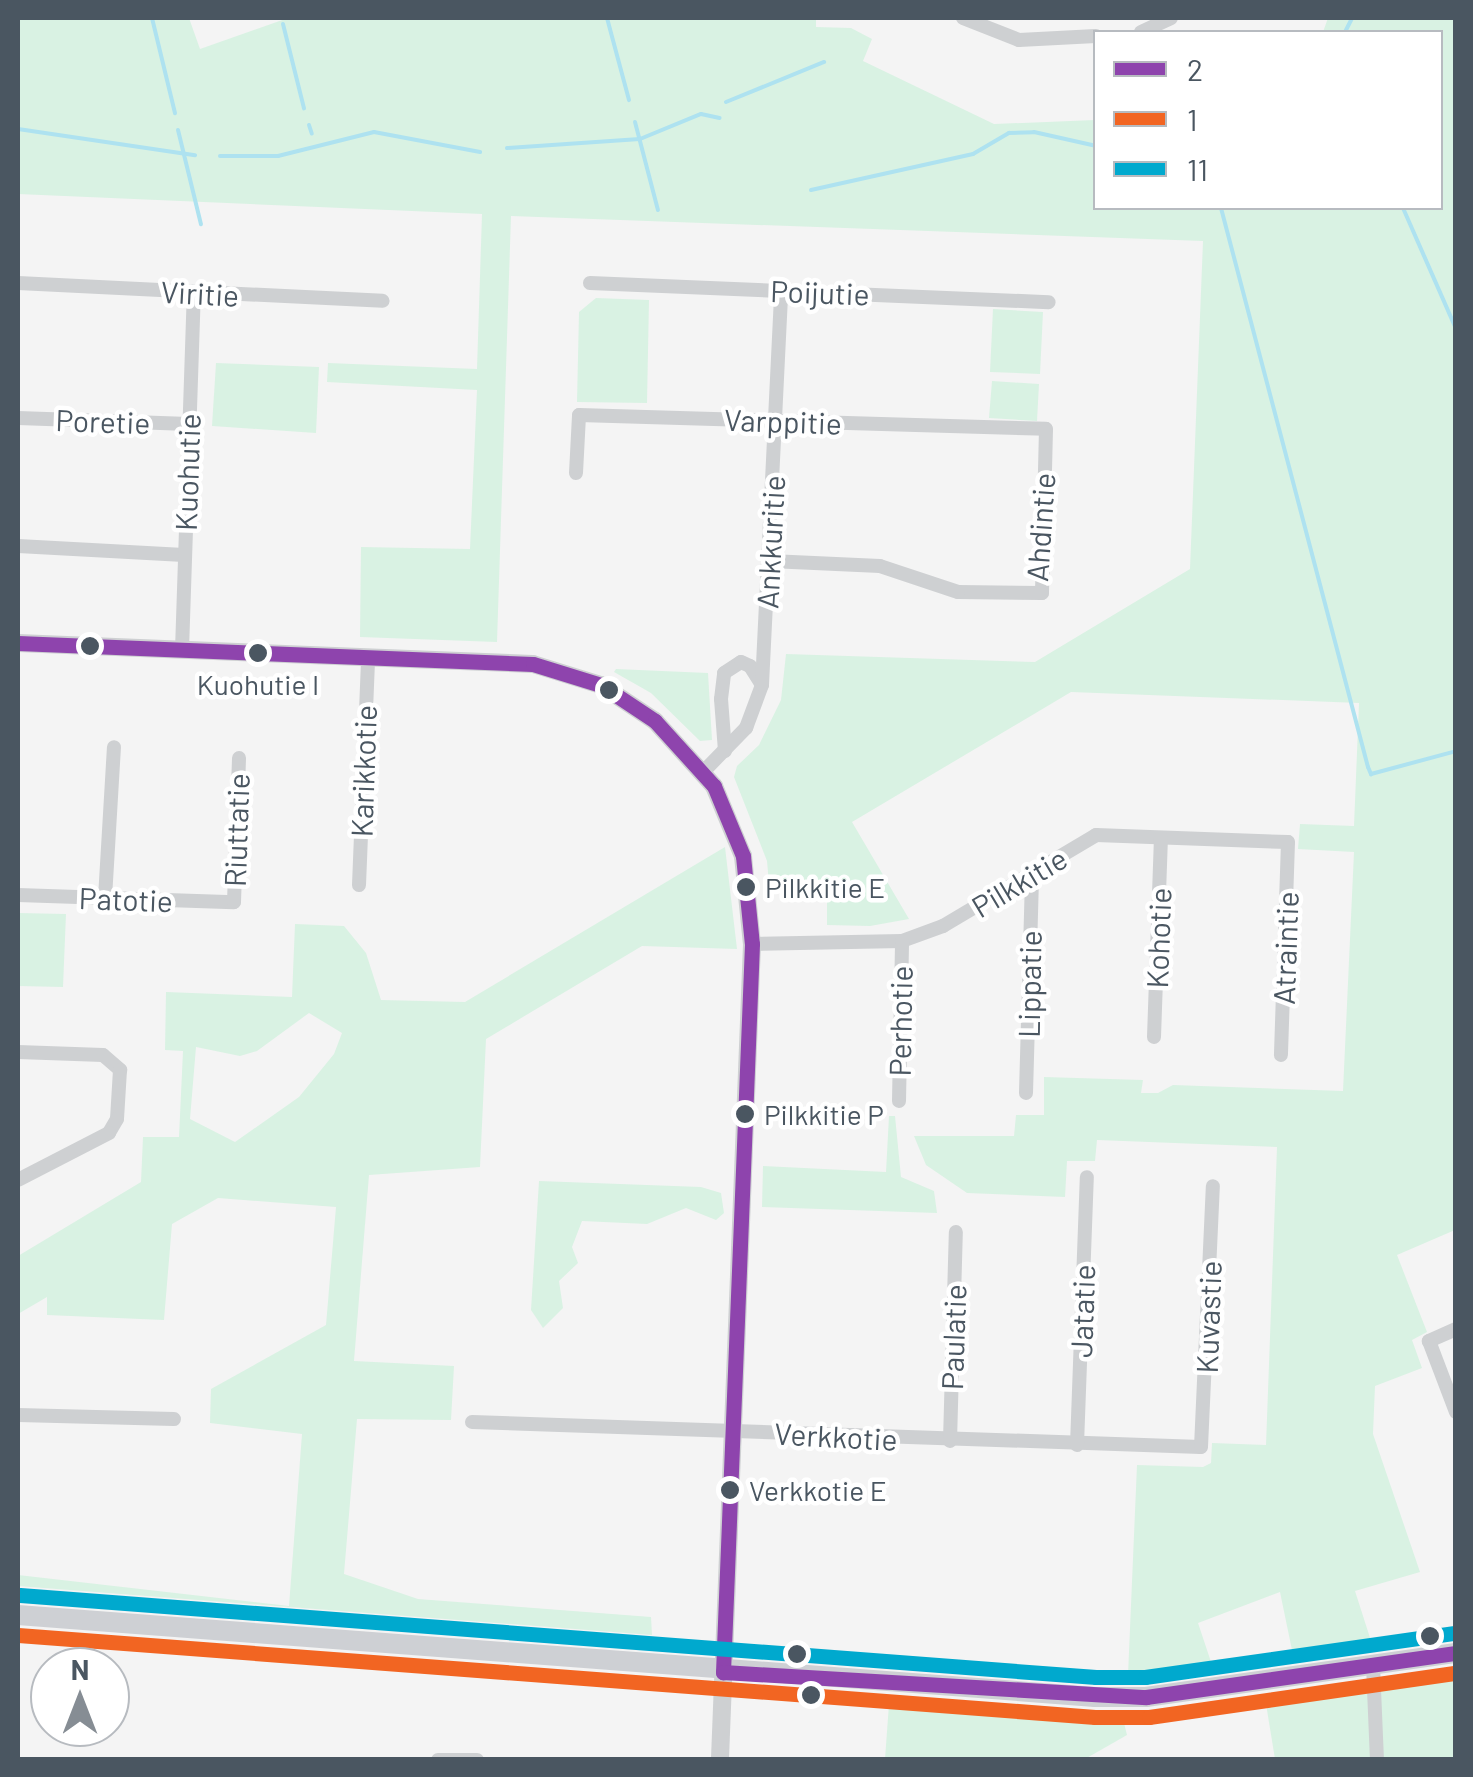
<!DOCTYPE html>
<style>
body{margin:0}
#map{position:relative;width:1473px;height:1777px;overflow:hidden;background:#f4f4f4;font-family:Barlow,sans-serif}
div>[style]{position:absolute}
[style*='--x']{left:calc(var(--x)*1px);top:calc(var(--y)*1px);width:calc(var(--w)*1px);rotate:calc(var(--a)*1deg)}
.green>*{inset:0;background:#d9f2e3}
.stream>*{height:4px;margin:-2px;padding:0 2px;transform-origin:2px;border-radius:2px;background:#aee2f0}
.minor>*{height:14px;margin:-7px;padding:0 7px;transform-origin:7px;border-radius:7px;background:#ced0d2}
.tertiary>*{height:18px;margin:-9px;padding:0 9px;transform-origin:9px;border-radius:9px;background:#ced0d2}
.secondary>*{height:20px;margin:-10px;padding:0 10px;transform-origin:10px;border-radius:10px;background:#ced0d4}
.bus-1>*{height:15px;margin:-7.5px;padding:0 7.5px;transform-origin:7.5px;border-radius:7.5px;background:#8e44ad}
.bus-2>*{height:15px;margin:-7.5px;padding:0 7.5px;transform-origin:7.5px;border-radius:7.5px;background:#f26522}
.bus-3>*{height:15px;margin:-7.5px;padding:0 7.5px;transform-origin:7.5px;border-radius:7.5px;background:#00a9ce}
.dots>*{width:28px;height:28px;translate:-50% -50%;box-sizing:border-box;border:5px solid #fff;border-radius:50%}
span{translate:-50% -50%;white-space:nowrap;text-align:center;line-height:1.15;-webkit-text-stroke:9px #fff;paint-order:stroke}
.bus-label{font-size:28px;color:#4a5661}
.left{translate:0 -50%;text-align:left}
.street-label{font-size:30px;color:#4a5661}
.frame{position:absolute;inset:0;border:20px solid #4a5661;pointer-events:none}
.legend{position:absolute;left:1093px;top:30px;width:350px;height:180px;box-sizing:border-box;background:#fff;border:2px solid #b7bbc0;margin:0;padding:12px 18px;list-style:none;font-size:30px;color:#4a5661}
.legend li{display:flex;align-items:center;gap:20px;height:50px}
.legend b{width:50px;border:2px solid #b7bbc0}
.north{position:absolute;left:30px;top:1647px;width:100px;height:100px;box-sizing:border-box;background:#fff;border:2px solid #b7bbc0;border-radius:50%;rotate:0deg;font-size:28px;font-weight:700;line-height:40px;text-align:center;color:#4a5661}
.north::after{content:'';display:block;margin:auto;width:35px;height:45px;background:#868d94;clip-path:polygon(50% 0,100% 100%,50% 72%,0 100%)}
</style>
<div id="map">
<div class="green">
<div style="clip-path:polygon(189px 18px,200px 49px,288px 18px,816px 18px,816px 27px,851px 28px,872px 39px,863px 61px,994px 124px,1095px 120px,1096px 208px,1440px 208px,1440px 32px,1323px 32px,1328px 18px,1455px 18px,1455px 1230px,1397px 1255px,1427px 1332px,1412px 1340px,1422px 1368px,1375px 1386px,1373px 1434px,1420px 1572px,1355px 1591px,1372px 1644px,1293px 1655px,1280px 1592px,1198px 1623px,1212px 1665px,1128px 1675px,1137px 1465px,1203px 1467px,1211px 1463px,1212px 1443px,1266px 1445px,1277px 1147px,1097px 1140px,1095px 1161px,1067px 1161px,1065px 1197px,967px 1193px,926px 1165px,914px 1136px,1014px 1136px,1016px 1115px,1044px 1115px,1044px 1077px,1143px 1080px,1141px 1093px,1158px 1093px,1173px 1085px,1343px 1091px,1354px 852px,1298px 849px,1300px 824px,1354px 826px,1359px 703px,1071px 692px,852px 822px,909px 919px,870px 926px,827px 925px,827px 885px,769px 884px,767px 861px,734px 777px,737px 766px,759px 745px,781px 700px,786px 654px,1035px 662px,1190px 569px,1203px 241px,511px 216px,497px 642px,360px 637px,361px 547px,470px 549px,477px 390px,327px 382px,328px 363px,477px 369px,482px 214px,18px 194px,18px 19px)"></div>
<div style="clip-path:polygon(596px 298px,649px 300px,647px 403px,577px 402px,579px 312px)"></div>
<div style="clip-path:polygon(993px 309px,1043px 312px,1040px 374px,990px 372px)"></div>
<div style="clip-path:polygon(216px 363px,319px 367px,316px 433px,212px 426px)"></div>
<div style="clip-path:polygon(992px 381px,1039px 384px,1037px 421px,989px 418px)"></div>
<div style="clip-path:polygon(616px 669px,708px 673px,712px 740px,700px 741px,651px 693px,614px 672px)"></div>
<div style="clip-path:polygon(evenodd,725px 847px,737px 949px,642px 946px,486px 1039px,480px 1167px,369px 1175px,354px 1361px,454px 1366px,451px 1420px,357px 1419px,344px 1574px,418px 1599px,651px 1617px,652px 1635px,18px 1586px,18px 1575px,289px 1606px,302px 1434px,210px 1423px,211px 1389px,326px 1325px,336px 1207px,218px 1198px,172px 1224px,164px 1320px,47px 1315px,47px 1297px,18px 1314px,18px 1256px,141px 1182px,143px 1137px,179px 1137px,183px 1051px,165px 1050px,166px 992px,292px 997px,295px 924px,344px 926px,366px 953px,381px 1000px,465px 1002px,725px 847px,309px 1013px,342px 1033px,334px 1054px,299px 1097px,235px 1142px,190px 1119px,196px 1047px,240px 1056px,257px 1051px,309px 1013px)"></div>
<div style="clip-path:polygon(18px 913px,66px 914px,63px 987px,18px 986px)"></div>
<div style="clip-path:polygon(889px 1116px,895px 1116px,901px 1177px,934px 1191px,937px 1213px,762px 1207px,763px 1166px,886px 1172px)"></div>
<div style="clip-path:polygon(539px 1181px,701px 1187px,721px 1193px,724px 1213px,716px 1220px,686px 1208px,647px 1224px,582px 1221px,572px 1247px,578px 1263px,559px 1281px,563px 1308px,543px 1328px,531px 1310px)"></div>
<div style="clip-path:polygon(1455px 1677px,1455px 1759px,1379px 1759px,1377px 1689px)"></div>
<div style="clip-path:polygon(1372px 1690px,1375px 1759px,1275px 1759px,1266px 1704px)"></div>
<div style="clip-path:polygon(889px 1704px,1123px 1719px,1127px 1735px,1085px 1759px,885px 1759px)"></div>
</div>
<div class="stream">
<div style="--x:152;--y:18;--w:98;--a:76.4"></div>
<div style="--x:607;--y:18;--w:85;--a:75"></div>
<div style="--x:283;--y:24;--w:87;--a:76"></div>
<div style="--x:1345;--y:32;--w:16;--a:-63"></div>
<div style="--x:726;--y:102;--w:106;--a:-22.2"></div>
<div style="--x:635;--y:122;--w:91;--a:75.4"></div>
<div style="--x:309;--y:125;--w:9;--a:72"></div>
<div style="--x:18;--y:129;--w:179;--a:8.4"></div>
<div style="--x:178;--y:130;--w:97;--a:76.3"></div>
<div style="--x:507;--y:148;--w:133;--a:-3.9"></div>
<div style="--x:640;--y:139;--w:66;--a:-22.3"></div>
<div style="--x:701;--y:114;--w:19;--a:12"></div>
<div style="--x:220;--y:156;--w:58;--a:0"></div>
<div style="--x:278;--y:156;--w:99;--a:-14"></div>
<div style="--x:374;--y:132;--w:108;--a:10.7"></div>
<div style="--x:811;--y:190;--w:166;--a:-12.5"></div>
<div style="--x:973;--y:154;--w:42;--a:-30.3"></div>
<div style="--x:1009;--y:133;--w:25;--a:-2"></div>
<div style="--x:1034;--y:132;--w:64;--a:12.7"></div>
<div style="--x:1221;--y:208;--w:578;--a:75.27"></div>
<div style="--x:1368;--y:767;--w:8;--a:67"></div>
<div style="--x:1371;--y:774;--w:88;--a:-15.1"></div>
<div style="--x:1403;--y:208;--w:132;--a:66.3"></div>
</div>
<div class="minor">
<div style="--x:963;--y:18;--w:60;--a:21.4"></div>
<div style="--x:1019;--y:40;--w:77;--a:-3"></div>
<div style="--x:1141;--y:32;--w:33;--a:-25"></div>
<div style="--x:18;--y:283;--w:365;--a:2.8"></div>
<div style="--x:590;--y:283;--w:459;--a:2.4"></div>
<div style="--x:18;--y:418;--w:171;--a:2"></div>
<div style="--x:576;--y:473;--w:58;--a:-87"></div>
<div style="--x:579;--y:415;--w:467;--a:1.7"></div>
<div style="--x:1046;--y:429;--w:164;--a:91.4"></div>
<div style="--x:1042;--y:593;--w:84;--a:-179.3"></div>
<div style="--x:958;--y:592;--w:82;--a:-161.6"></div>
<div style="--x:880;--y:566;--w:110;--a:-177.4"></div>
<div style="--x:18;--y:546;--w:166;--a:3.1"></div>
<div style="--x:182;--y:650;--w:357;--a:-88.1"></div>
<div style="--x:725;--y:751;--w:52;--a:-94.4"></div>
<div style="--x:721;--y:699;--w:26;--a:-83"></div>
<div style="--x:724;--y:673;--w:20;--a:-33"></div>
<div style="--x:741;--y:662;--w:10;--a:24"></div>
<div style="--x:750;--y:666;--w:22;--a:58"></div>
<div style="--x:703;--y:772;--w:62;--a:-45.7"></div>
<div style="--x:746;--y:728;--w:46;--a:-69.6"></div>
<div style="--x:762;--y:685;--w:395;--a:-87.2"></div>
<div style="--x:359;--y:885;--w:229;--a:-87.7"></div>
<div style="--x:18;--y:895;--w:216;--a:1.9"></div>
<div style="--x:234;--y:902;--w:144;--a:-88"></div>
<div style="--x:105;--y:898;--w:151;--a:-86.6"></div>
<div style="--x:752;--y:944;--w:150;--a:-1.1"></div>
<div style="--x:902;--y:941;--w:44;--a:-20.1"></div>
<div style="--x:943;--y:926;--w:178;--a:-30.7"></div>
<div style="--x:1096;--y:835;--w:192;--a:2.1"></div>
<div style="--x:1288;--y:842;--w:213;--a:91.9"></div>
<div style="--x:1154;--y:1037;--w:199;--a:-88"></div>
<div style="--x:18;--y:1052;--w:85;--a:2"></div>
<div style="--x:103;--y:1055;--w:23;--a:41"></div>
<div style="--x:120;--y:1070;--w:49;--a:93.5"></div>
<div style="--x:117;--y:1119;--w:16;--a:120"></div>
<div style="--x:109;--y:1133;--w:102;--a:152.7"></div>
<div style="--x:1026;--y:1093;--w:217;--a:-88.4"></div>
<div style="--x:899;--y:1101;--w:160;--a:-88.9"></div>
<div style="--x:1456;--y:1329;--w:30;--a:156"></div>
<div style="--x:1429;--y:1341;--w:76;--a:69.2"></div>
<div style="--x:18;--y:1415;--w:156;--a:1.5"></div>
<div style="--x:472;--y:1422;--w:729;--a:1.96"></div>
<div style="--x:1201;--y:1447;--w:261;--a:-87.4"></div>
<div style="--x:950;--y:1441;--w:209;--a:-88.4"></div>
<div style="--x:1077;--y:1445;--w:268;--a:-87.9"></div>
<div style="--x:1373;--y:1665;--w:95;--a:87.6"></div>
<div style="--x:438;--y:1760;--w:39;--a:0"></div>
</div>
<div class="tertiary">
<div style="--x:18;--y:643;--w:515;--a:2.34"></div>
<div style="--x:533;--y:664;--w:71;--a:17.2"></div>
<div style="--x:601;--y:685;--w:65;--a:33.7"></div>
<div style="--x:655;--y:721;--w:88;--a:47.8"></div>
<div style="--x:714;--y:786;--w:76;--a:67.5"></div>
<div style="--x:743;--y:856;--w:88;--a:84.2"></div>
<div style="--x:752;--y:944;--w:817;--a:92.25"></div>
</div>
<div class="secondary">
<div style="--x:18;--y:1615;--w:1080;--a:4.35"></div>
<div style="--x:1095;--y:1697;--w:51;--a:0"></div>
<div style="--x:1146;--y:1697;--w:313;--a:-8.1"></div>
</div>
<div class="bus-1">
<div style="--x:18;--y:643;--w:515;--a:2.34"></div>
<div style="--x:533;--y:664;--w:71;--a:17.2"></div>
<div style="--x:601;--y:685;--w:65;--a:33.7"></div>
<div style="--x:655;--y:721;--w:88;--a:47.8"></div>
<div style="--x:714;--y:786;--w:76;--a:67.5"></div>
<div style="--x:743;--y:856;--w:88;--a:84.2"></div>
<div style="--x:752;--y:944;--w:729;--a:92.28"></div>
<div style="--x:723;--y:1672;--w:424;--a:3.4"></div>
<div style="--x:1146;--y:1697;--w:313;--a:-8.1"></div>
</div>
<div class="bus-2">
<div style="--x:18;--y:1635;--w:1080;--a:4.35"></div>
<div style="--x:1095;--y:1717;--w:54;--a:0"></div>
<div style="--x:1149;--y:1717;--w:310;--a:-8.2"></div>
</div>
<div class="bus-3">
<div style="--x:20;--y:1595;--w:1079;--a:4.36"></div>
<div style="--x:1096;--y:1677;--w:49;--a:0"></div>
<div style="--x:1145;--y:1677;--w:311;--a:-8.1"></div>
</div>
<div class="dots">
<div style="left:90px;top:646px;background:#4a5661"></div>
<div style="left:258px;top:653px;background:#4a5661"></div>
<div style="left:609px;top:690px;background:#4a5661"></div>
<div style="left:746px;top:887px;background:#4a5661"></div>
<div style="left:745px;top:1114px;background:#4a5661"></div>
<div style="left:730px;top:1490px;background:#4a5661"></div>
<div style="left:1430px;top:1636px;background:#4a5661"></div>
<div style="left:797px;top:1654px;background:#4a5661"></div>
<div style="left:811px;top:1695px;background:#4a5661"></div>
</div>
<div class="bus-label">
<span style="left:258px;top:684px">Kuohutie I</span>
<span class="left" style="left:765px;top:887px">Pilkkitie E</span>
<span class="left" style="left:764px;top:1114px">Pilkkitie P</span>
<span class="left" style="left:749px;top:1490px">Verkkotie E</span>
</div>
<div class="street-label">
<span style="left:820px;top:292px;rotate:2deg">Poijutie</span>
<span style="left:200px;top:293px;rotate:3deg">Viritie</span>
<span style="left:103px;top:421px;rotate:2deg">Poretie</span>
<span style="left:783px;top:421px;rotate:2deg">Varppitie</span>
<span style="left:187px;top:472px;rotate:-88deg">Kuohutie</span>
<span style="left:1040px;top:527px;rotate:-86deg">Ahdintie</span>
<span style="left:770px;top:542px;rotate:-87deg">Ankkuritie</span>
<span style="left:363px;top:771px;rotate:-88deg">Karikkotie</span>
<span style="left:236px;top:830px;rotate:-88deg">Riuttatie</span>
<span style="left:1019px;top:882px;rotate:-31deg">Pilkkitie</span>
<span style="left:126px;top:899px;rotate:2deg">Patotie</span>
<span style="left:1158px;top:938px;rotate:-88deg">Kohotie</span>
<span style="left:1285px;top:948px;rotate:-88deg">Atraintie</span>
<span style="left:1029px;top:984px;rotate:-89deg">Lippatie</span>
<span style="left:900px;top:1021px;rotate:-89deg">Perhotie</span>
<span style="left:1082px;top:1311px;rotate:-88deg">Jatatie</span>
<span style="left:1208px;top:1317px;rotate:-88deg">Kuvastie</span>
<span style="left:953px;top:1337px;rotate:-88deg">Paulatie</span>
<span style="left:836px;top:1436px;rotate:3deg">Verkkotie</span>
</div>
<div class="frame"></div>
<ul class="legend">
<li><b style="height:12px;background:#8e44ad"></b>2</li>
<li><b style="height:12px;background:#f26522"></b>1</li>
<li><b style="height:12px;background:#00a9ce"></b>11</li>
</ul>
<div class="north">N</div>
</div>
